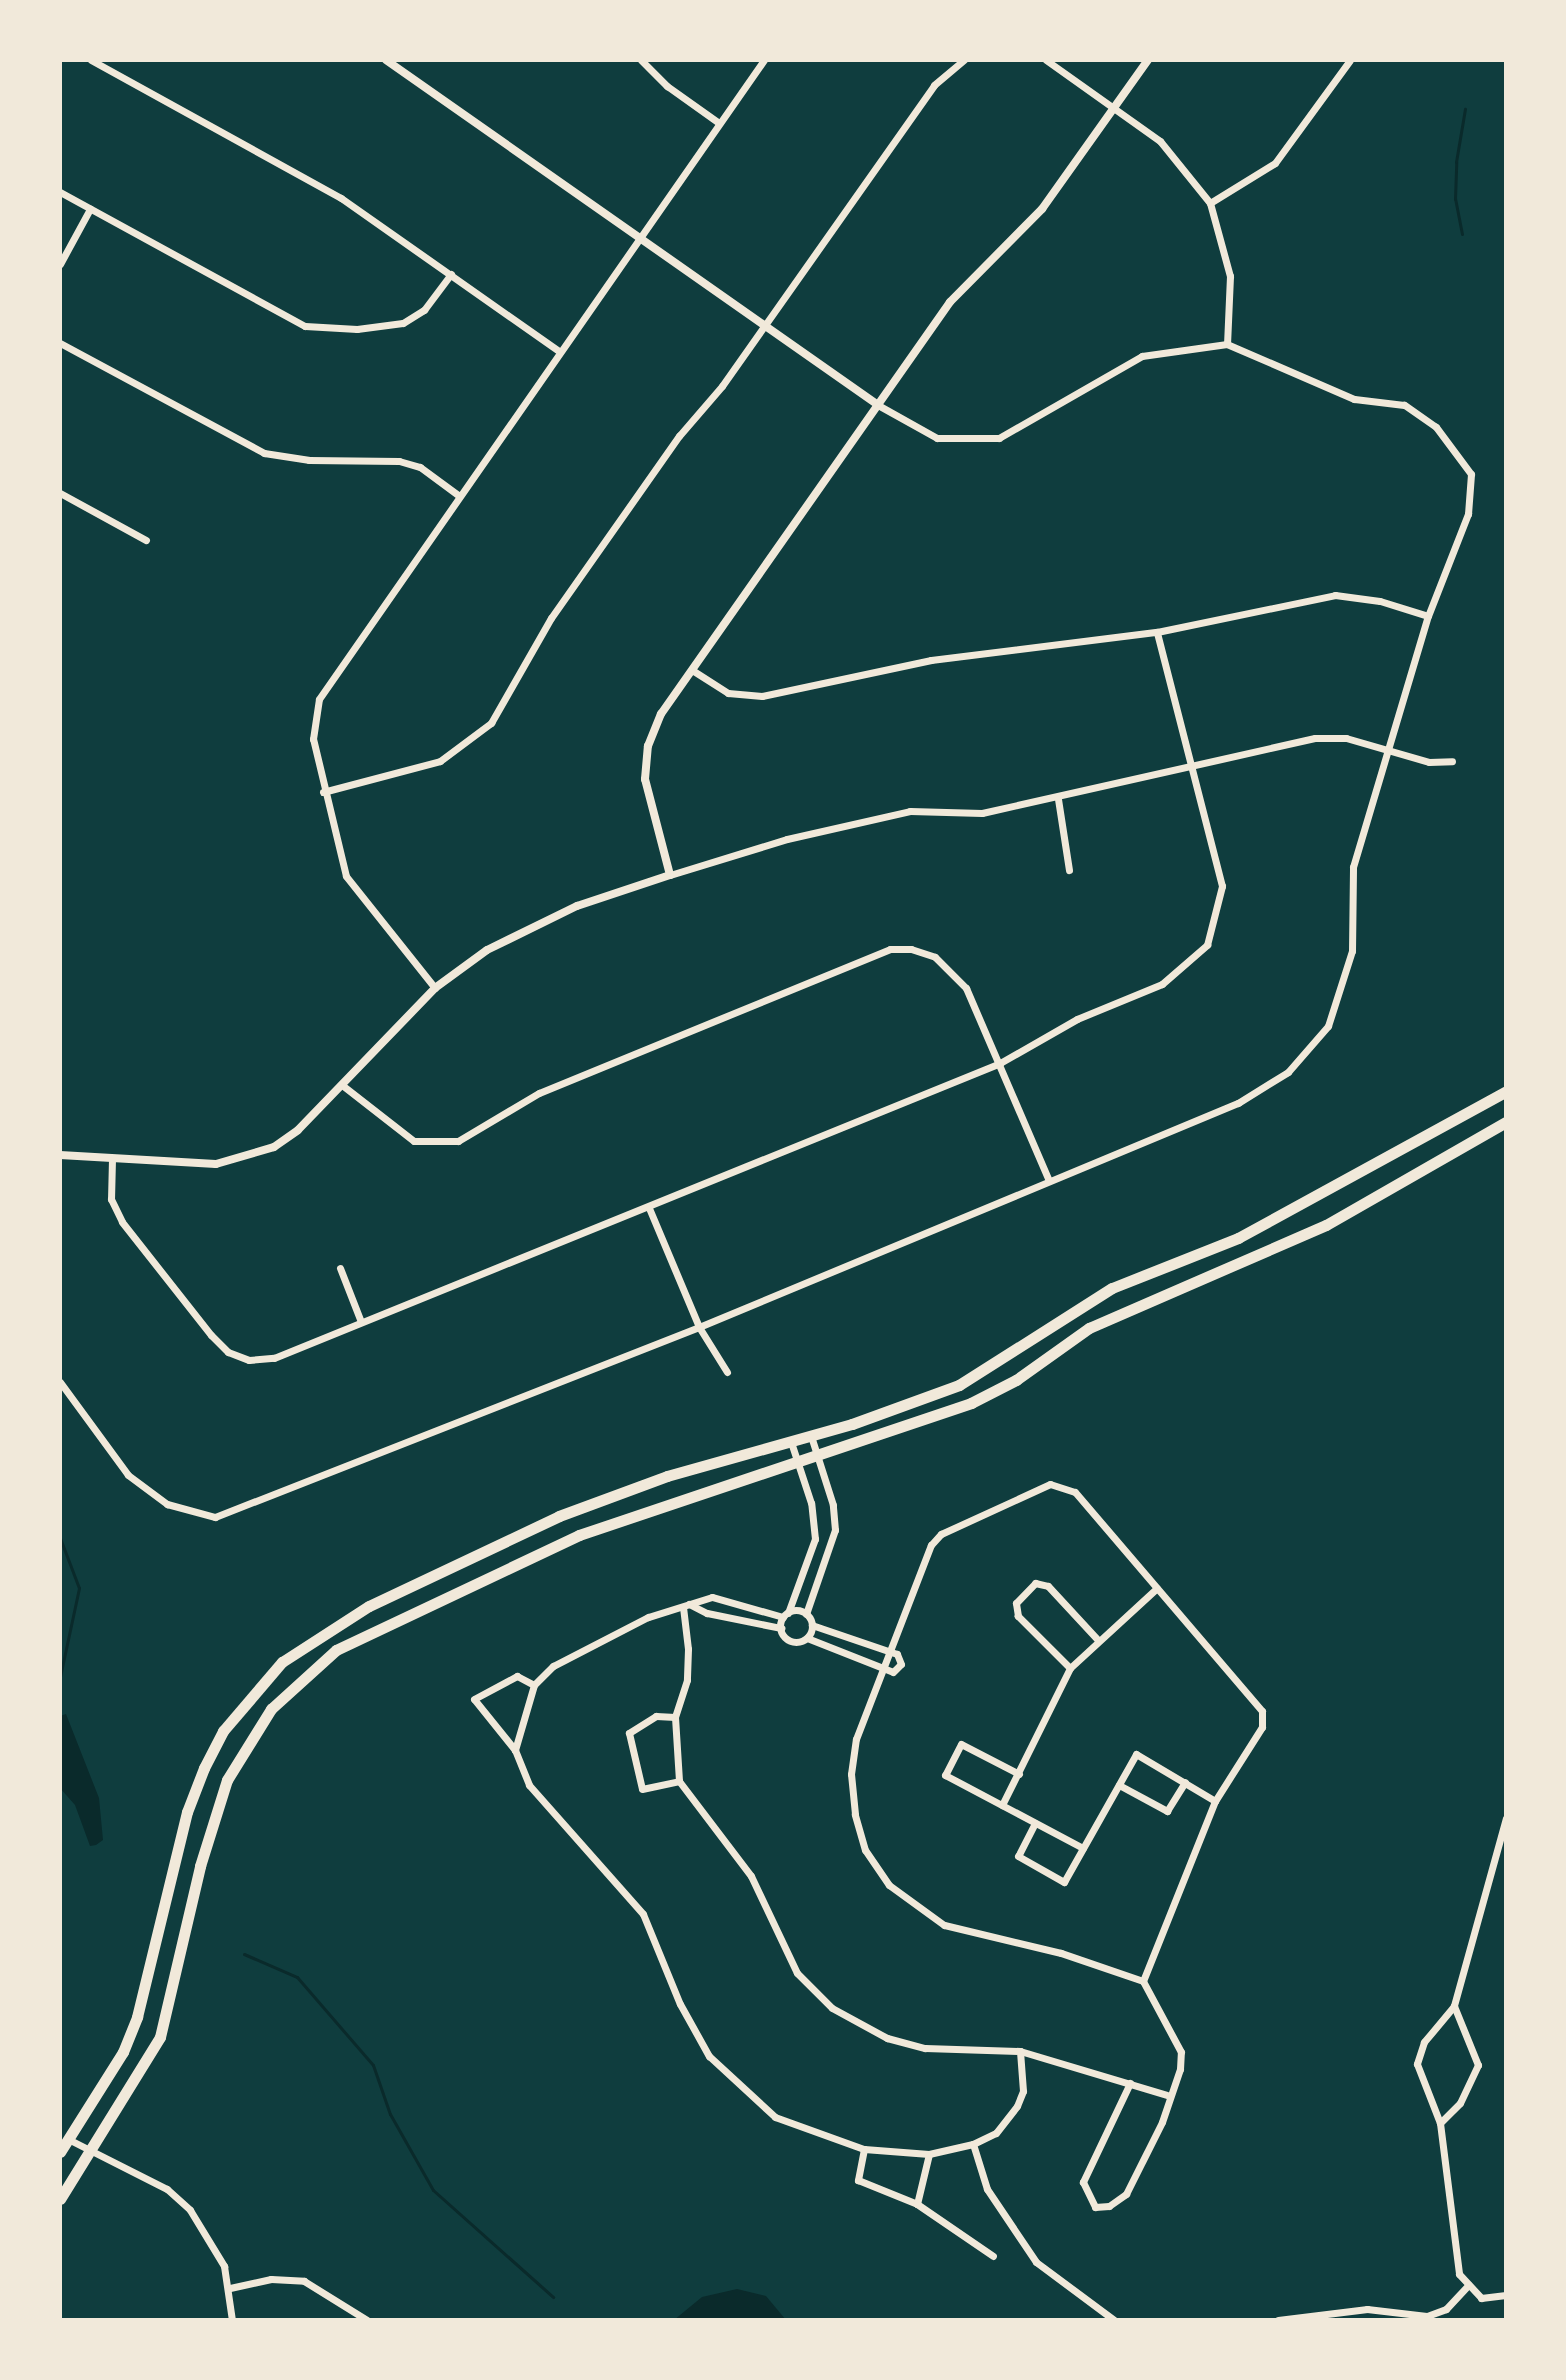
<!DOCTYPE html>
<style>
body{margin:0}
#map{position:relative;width:1566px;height:2380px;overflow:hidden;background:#0f3d3e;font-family:Raleway,sans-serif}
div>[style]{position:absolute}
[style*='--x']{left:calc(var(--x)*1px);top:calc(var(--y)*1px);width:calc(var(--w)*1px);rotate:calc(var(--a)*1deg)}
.water>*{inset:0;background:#0a2a2b}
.stream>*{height:3px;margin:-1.5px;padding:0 1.5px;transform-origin:1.5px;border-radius:1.5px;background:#0a2a2b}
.minor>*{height:7px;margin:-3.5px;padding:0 3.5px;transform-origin:3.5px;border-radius:3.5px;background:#f1e9da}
.minor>.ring{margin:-3.5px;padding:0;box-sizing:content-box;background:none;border:7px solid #f1e9da;border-radius:50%}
.tertiary>*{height:8px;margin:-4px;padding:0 4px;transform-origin:4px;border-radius:4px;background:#f1e9da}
.trunk>*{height:11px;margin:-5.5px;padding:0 5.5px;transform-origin:5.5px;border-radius:5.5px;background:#f1e9da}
span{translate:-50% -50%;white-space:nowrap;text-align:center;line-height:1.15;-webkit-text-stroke:7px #f1e9da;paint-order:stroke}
.frame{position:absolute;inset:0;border:62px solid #f1e9da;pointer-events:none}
</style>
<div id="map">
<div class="water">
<div style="clip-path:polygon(66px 1714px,99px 1798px,103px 1840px,96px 1845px,90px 1846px,75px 1805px,60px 1788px,60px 1716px)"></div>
<div style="clip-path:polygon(737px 2289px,766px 2296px,786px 2320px,674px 2320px,702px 2297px)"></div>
</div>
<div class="stream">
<div style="--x:1462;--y:234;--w:36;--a:-101"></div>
<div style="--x:1455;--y:199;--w:37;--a:-88"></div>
<div style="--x:1456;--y:162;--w:54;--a:-80.4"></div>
<div style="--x:60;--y:1538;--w:53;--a:69.2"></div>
<div style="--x:79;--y:1588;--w:91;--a:102.1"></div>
<div style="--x:244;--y:1954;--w:58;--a:23.5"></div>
<div style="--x:297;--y:1977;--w:116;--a:49.2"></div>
<div style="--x:373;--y:2065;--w:52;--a:70.9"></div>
<div style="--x:390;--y:2114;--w:87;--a:60.5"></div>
<div style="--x:433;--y:2190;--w:161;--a:41.7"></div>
</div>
<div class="minor">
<div style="--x:91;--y:60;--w:286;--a:28.9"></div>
<div style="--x:341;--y:198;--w:266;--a:35.1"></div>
<div style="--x:641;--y:60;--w:37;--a:45"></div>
<div style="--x:667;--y:86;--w:64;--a:35.4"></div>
<div style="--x:1046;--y:60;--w:140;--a:35.4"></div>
<div style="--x:1160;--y:141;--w:80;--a:51.1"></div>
<div style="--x:1210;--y:203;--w:76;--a:74.7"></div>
<div style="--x:1230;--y:276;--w:68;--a:92.5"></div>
<div style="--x:60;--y:192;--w:279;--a:28.7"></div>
<div style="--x:305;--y:326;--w:52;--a:3.3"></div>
<div style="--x:357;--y:329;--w:46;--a:-7.4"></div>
<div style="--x:403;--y:323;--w:25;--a:-32"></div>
<div style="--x:424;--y:310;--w:45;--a:-53.1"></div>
<div style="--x:1210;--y:203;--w:76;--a:-31.6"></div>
<div style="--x:1275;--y:163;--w:127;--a:-53.9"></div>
<div style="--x:60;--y:264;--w:63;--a:-61.4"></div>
<div style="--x:60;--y:343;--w:232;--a:28.3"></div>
<div style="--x:264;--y:453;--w:46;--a:8.8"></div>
<div style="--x:309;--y:460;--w:90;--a:0.6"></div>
<div style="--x:399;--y:461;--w:22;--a:16"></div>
<div style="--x:420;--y:467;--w:47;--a:36.4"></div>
<div style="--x:60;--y:493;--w:98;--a:28.7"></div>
<div style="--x:692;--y:670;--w:43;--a:32.6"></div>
<div style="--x:728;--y:693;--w:34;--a:5"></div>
<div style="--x:762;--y:696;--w:173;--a:-12"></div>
<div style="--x:931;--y:660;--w:228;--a:-7.1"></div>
<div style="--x:1157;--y:632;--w:182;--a:-11.7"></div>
<div style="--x:1335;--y:595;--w:45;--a:7.6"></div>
<div style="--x:1380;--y:601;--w:50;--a:17.4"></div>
<div style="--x:323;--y:792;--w:121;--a:-14.8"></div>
<div style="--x:440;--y:761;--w:64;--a:-36.7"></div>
<div style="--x:491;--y:723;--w:121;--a:-60.3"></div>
<div style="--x:551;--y:618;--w:223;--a:-54.9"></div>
<div style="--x:679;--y:436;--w:66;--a:-49.3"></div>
<div style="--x:722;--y:386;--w:368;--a:-54.8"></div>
<div style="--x:934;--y:85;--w:39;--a:-40"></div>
<div style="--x:1058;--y:799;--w:72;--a:81.2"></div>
<div style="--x:670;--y:875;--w:122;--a:-17.1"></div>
<div style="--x:787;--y:839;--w:126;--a:-12.8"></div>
<div style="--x:910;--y:811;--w:72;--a:1.6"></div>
<div style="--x:982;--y:813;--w:341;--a:-12.7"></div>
<div style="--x:1315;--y:738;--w:31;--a:0"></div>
<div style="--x:1346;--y:738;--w:86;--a:16.1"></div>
<div style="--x:1429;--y:762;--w:23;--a:-2"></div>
<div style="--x:435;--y:988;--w:143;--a:-128.5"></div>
<div style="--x:346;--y:876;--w:141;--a:-103.5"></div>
<div style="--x:313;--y:739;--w:40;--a:-81.5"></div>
<div style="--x:319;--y:699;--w:779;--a:-55.15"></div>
<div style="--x:342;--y:1085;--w:91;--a:37.9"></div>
<div style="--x:414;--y:1141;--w:44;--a:0"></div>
<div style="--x:458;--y:1141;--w:94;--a:-30.7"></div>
<div style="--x:539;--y:1093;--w:379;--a:-22.3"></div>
<div style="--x:890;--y:949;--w:21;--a:0"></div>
<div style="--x:911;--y:949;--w:25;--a:18"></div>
<div style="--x:935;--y:957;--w:44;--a:45"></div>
<div style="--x:966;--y:988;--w:210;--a:66.7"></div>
<div style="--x:112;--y:1159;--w:40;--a:91.4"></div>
<div style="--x:111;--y:1199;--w:25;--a:64"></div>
<div style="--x:122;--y:1222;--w:144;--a:51.8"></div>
<div style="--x:211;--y:1335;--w:24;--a:45"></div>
<div style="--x:228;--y:1352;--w:22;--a:21"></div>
<div style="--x:249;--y:1360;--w:25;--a:-5"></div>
<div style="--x:274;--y:1358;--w:784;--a:-22.11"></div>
<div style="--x:1000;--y:1063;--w:89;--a:-29.7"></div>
<div style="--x:1077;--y:1019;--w:92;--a:-22.4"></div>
<div style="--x:1162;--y:984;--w:60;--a:-40.9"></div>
<div style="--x:1207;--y:945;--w:61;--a:-75.7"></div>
<div style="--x:1222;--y:886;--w:262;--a:-104.4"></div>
<div style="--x:649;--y:1208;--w:129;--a:67.2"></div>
<div style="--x:699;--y:1327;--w:53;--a:58.1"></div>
<div style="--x:340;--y:1268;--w:58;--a:68.7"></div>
<div style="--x:60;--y:1382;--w:115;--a:53.8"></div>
<div style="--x:128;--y:1475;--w:49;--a:36.6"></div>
<div style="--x:167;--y:1504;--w:50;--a:15.2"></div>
<div style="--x:215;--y:1517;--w:520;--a:-21.43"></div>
<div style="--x:699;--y:1327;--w:584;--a:-22.57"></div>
<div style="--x:1238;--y:1103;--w:59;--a:-31.8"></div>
<div style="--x:1288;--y:1072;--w:61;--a:-49"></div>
<div style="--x:1328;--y:1026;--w:79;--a:-72.3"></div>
<div style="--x:1352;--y:951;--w:84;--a:-89.3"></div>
<div style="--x:1353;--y:867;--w:262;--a:-73.4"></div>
<div style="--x:1428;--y:616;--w:110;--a:-68.6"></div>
<div style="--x:1468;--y:514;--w:40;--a:-85.7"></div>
<div style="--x:1471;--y:474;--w:59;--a:-126.7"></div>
<div style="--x:1436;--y:427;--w:39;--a:-145"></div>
<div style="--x:1404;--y:405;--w:50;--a:-173.2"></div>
<div style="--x:1354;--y:399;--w:138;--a:-156.6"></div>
<div style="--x:1227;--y:344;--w:86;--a:172"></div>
<div style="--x:1142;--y:356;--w:165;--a:150.2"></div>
<div style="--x:999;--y:438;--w:62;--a:180"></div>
<div style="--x:937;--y:438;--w:68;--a:-150.8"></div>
<div style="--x:1050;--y:1484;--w:26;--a:18"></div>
<div style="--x:1075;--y:1492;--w:288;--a:49.5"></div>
<div style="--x:1262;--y:1711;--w:16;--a:90"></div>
<div style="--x:1262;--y:1727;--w:88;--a:122.4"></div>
<div style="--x:1215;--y:1801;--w:194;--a:111.8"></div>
<div style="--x:1143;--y:1981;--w:87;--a:-161.1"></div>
<div style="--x:1061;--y:1953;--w:120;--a:-166.5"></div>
<div style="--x:944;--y:1925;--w:68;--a:-144"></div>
<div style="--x:889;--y:1885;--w:42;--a:-124.4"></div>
<div style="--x:865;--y:1850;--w:37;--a:-106"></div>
<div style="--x:855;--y:1814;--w:40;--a:-95.7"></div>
<div style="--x:851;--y:1774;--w:35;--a:-82"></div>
<div style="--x:856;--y:1739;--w:208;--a:-68.9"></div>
<div style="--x:931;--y:1545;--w:15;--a:-48"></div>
<div style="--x:941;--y:1534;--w:120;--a:-24.6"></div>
<div style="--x:689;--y:1604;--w:20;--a:27"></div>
<div style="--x:707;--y:1613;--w:76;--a:11.5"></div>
<div style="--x:683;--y:1607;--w:42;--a:83.2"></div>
<div style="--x:688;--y:1649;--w:31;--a:92"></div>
<div style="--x:687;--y:1680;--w:39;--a:108"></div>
<div style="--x:675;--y:1717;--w:64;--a:86.4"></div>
<div style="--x:679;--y:1781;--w:119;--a:52.8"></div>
<div style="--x:751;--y:1876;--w:107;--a:64.6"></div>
<div style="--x:797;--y:1973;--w:49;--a:45"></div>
<div style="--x:832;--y:2008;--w:63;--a:28.6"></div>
<div style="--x:887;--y:2038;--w:39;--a:15"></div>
<div style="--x:925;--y:2048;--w:95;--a:1.8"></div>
<div style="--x:1020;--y:2051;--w:153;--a:16.7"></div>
<div class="ring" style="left:780px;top:1610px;width:25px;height:25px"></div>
<div style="--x:788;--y:1613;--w:79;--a:-70"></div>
<div style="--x:815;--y:1539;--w:36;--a:-96"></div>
<div style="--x:811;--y:1503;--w:64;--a:-108.2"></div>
<div style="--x:806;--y:1614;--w:89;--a:-71"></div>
<div style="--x:835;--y:1530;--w:25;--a:-95"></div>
<div style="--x:833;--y:1505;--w:72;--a:-107.7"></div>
<div style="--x:783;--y:1617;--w:74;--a:-164.3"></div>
<div style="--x:712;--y:1597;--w:67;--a:162.6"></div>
<div style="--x:648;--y:1617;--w:107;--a:152.7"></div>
<div style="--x:553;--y:1666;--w:27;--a:135"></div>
<div style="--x:534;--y:1685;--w:68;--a:106.3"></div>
<div style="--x:515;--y:1750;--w:38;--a:68"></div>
<div style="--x:529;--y:1785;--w:172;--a:48.5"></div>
<div style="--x:643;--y:1914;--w:97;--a:67.7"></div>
<div style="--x:680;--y:2004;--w:60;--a:60.9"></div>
<div style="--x:709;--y:2056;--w:90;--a:42.7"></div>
<div style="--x:775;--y:2117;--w:95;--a:19.8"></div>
<div style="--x:864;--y:2149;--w:65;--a:4.4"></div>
<div style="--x:929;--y:2154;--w:45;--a:-12.8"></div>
<div style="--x:973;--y:2144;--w:25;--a:-26"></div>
<div style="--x:996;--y:2133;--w:34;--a:-52"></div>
<div style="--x:1017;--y:2106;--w:16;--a:-68"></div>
<div style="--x:1023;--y:2091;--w:40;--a:-94.3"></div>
<div style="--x:807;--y:1638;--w:92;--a:21.6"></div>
<div style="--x:893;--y:1672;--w:11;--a:-45"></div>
<div style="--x:901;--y:1664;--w:11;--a:-112"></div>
<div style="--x:897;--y:1654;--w:90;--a:-161.2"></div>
<div style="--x:1070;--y:1668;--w:74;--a:-135"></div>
<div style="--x:1018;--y:1616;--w:13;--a:-99"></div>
<div style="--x:1016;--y:1603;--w:28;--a:-46"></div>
<div style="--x:1035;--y:1583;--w:13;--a:13"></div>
<div style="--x:1048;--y:1586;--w:72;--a:47.2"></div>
<div style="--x:675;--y:1717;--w:19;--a:-177"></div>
<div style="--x:656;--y:1716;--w:32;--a:148"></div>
<div style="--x:629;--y:1733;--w:57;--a:76.9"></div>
<div style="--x:642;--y:1789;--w:38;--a:-12"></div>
<div style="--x:515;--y:1750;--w:65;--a:-128.8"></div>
<div style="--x:474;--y:1699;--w:49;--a:-28.1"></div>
<div style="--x:517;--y:1676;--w:19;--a:28"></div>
<div style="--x:1019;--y:1774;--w:65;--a:-152.7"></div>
<div style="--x:961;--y:1744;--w:35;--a:117"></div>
<div style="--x:945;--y:1775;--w:156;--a:27.9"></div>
<div style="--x:1119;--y:1785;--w:55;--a:28.4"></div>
<div style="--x:1167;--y:1811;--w:34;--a:-58"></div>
<div style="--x:1002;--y:1805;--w:153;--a:-63.6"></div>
<div style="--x:1070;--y:1668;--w:118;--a:-42.6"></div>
<div style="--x:1506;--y:1818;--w:195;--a:105.5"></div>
<div style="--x:1454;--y:2006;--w:47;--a:129.8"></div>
<div style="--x:1424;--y:2042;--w:23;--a:108"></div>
<div style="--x:1417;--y:2064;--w:63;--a:68.7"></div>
<div style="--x:1440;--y:2123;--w:152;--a:82.8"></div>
<div style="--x:1459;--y:2274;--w:33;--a:47"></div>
<div style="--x:1481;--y:2298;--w:25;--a:-7"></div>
<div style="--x:1035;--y:1823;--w:37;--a:117"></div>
<div style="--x:1018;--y:1856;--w:53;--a:29.5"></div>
<div style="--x:1064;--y:1882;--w:147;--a:-60.6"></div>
<div style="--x:1136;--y:1754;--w:92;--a:30.7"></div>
<div style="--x:1130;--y:2083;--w:110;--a:115.4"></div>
<div style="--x:1083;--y:2182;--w:28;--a:64"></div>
<div style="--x:1095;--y:2207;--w:14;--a:-4"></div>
<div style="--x:1109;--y:2206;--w:21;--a:-35"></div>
<div style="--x:1126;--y:2194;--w:80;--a:-63.4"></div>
<div style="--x:1162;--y:2122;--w:56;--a:-71.2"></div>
<div style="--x:1180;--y:2069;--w:17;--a:-87"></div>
<div style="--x:1181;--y:2052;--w:81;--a:-118.2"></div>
<div style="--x:1440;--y:2123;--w:28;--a:-45"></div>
<div style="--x:1460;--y:2103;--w:42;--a:-64.7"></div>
<div style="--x:1478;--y:2065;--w:64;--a:-112.1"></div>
<div style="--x:68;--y:2139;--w:111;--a:26.8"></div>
<div style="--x:167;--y:2189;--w:31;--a:42"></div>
<div style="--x:190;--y:2210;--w:66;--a:58.7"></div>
<div style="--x:224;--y:2266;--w:55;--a:81.6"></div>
<div style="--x:973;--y:2144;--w:47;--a:72.7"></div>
<div style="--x:987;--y:2189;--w:88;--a:56.1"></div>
<div style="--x:1036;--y:2262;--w:97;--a:36.6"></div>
<div style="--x:864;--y:2149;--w:32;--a:101"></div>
<div style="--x:858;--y:2180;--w:64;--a:22.1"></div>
<div style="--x:917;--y:2204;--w:92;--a:34.4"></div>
<div style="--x:917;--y:2204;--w:51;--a:-76.5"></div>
<div style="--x:230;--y:2288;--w:42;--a:-12.4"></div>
<div style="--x:271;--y:2279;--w:33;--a:3"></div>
<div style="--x:304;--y:2281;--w:74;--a:31.8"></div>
<div style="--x:1278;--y:2320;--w:90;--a:-7"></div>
<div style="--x:1367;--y:2309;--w:60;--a:6.7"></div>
<div style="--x:1427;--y:2316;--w:20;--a:-20"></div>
<div style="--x:1446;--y:2309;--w:33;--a:-47"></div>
</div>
<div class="tertiary">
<div style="--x:386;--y:60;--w:601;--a:35.04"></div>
<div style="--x:60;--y:1155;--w:156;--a:3.3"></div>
<div style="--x:216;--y:1164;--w:60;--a:-16.3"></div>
<div style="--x:274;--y:1147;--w:29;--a:-35"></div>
<div style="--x:298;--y:1130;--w:197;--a:-46"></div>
<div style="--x:435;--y:988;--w:64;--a:-36.2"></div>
<div style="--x:487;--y:950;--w:100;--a:-26.1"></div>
<div style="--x:577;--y:906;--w:98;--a:-18.4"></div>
<div style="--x:670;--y:875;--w:99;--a:-104.6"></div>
<div style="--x:645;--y:779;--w:33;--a:-85"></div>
<div style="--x:648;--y:746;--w:35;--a:-68"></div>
<div style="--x:661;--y:714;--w:503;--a:-54.95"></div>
<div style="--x:950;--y:302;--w:131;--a:-45.3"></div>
<div style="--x:1042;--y:209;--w:183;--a:-54.6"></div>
</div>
<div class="trunk">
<div style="--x:60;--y:2152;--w:118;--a:-57.8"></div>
<div style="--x:123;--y:2052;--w:38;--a:-68"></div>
<div style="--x:137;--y:2017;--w:211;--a:-76.3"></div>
<div style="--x:187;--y:1812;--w:47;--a:-68.9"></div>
<div style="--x:204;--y:1768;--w:42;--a:-62.8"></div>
<div style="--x:223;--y:1731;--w:91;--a:-49.5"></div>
<div style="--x:282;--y:1662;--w:103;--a:-32.8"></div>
<div style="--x:369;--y:1606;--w:210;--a:-25.3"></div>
<div style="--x:559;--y:1516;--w:115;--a:-20.3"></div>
<div style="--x:667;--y:1476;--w:192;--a:-15.7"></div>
<div style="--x:852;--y:1424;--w:114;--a:-20"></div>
<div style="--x:959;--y:1385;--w:181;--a:-32.4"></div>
<div style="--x:1112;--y:1288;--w:136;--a:-21.6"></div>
<div style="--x:1238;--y:1238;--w:306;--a:-28.7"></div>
<div style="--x:60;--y:2199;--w:190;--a:-58.3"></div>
<div style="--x:160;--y:2037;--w:176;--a:-76.8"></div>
<div style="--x:200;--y:1866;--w:90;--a:-72.6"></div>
<div style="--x:227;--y:1780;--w:84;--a:-58.2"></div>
<div style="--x:271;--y:1709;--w:88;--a:-42.2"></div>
<div style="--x:336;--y:1650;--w:269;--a:-25.3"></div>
<div style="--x:579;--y:1535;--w:414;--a:-18.6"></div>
<div style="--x:971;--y:1403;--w:51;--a:-27.1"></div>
<div style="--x:1016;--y:1380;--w:90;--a:-35.5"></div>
<div style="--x:1089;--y:1328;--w:258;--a:-23.5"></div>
<div style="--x:1326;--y:1225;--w:207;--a:-29.8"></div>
</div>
<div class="frame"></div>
</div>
